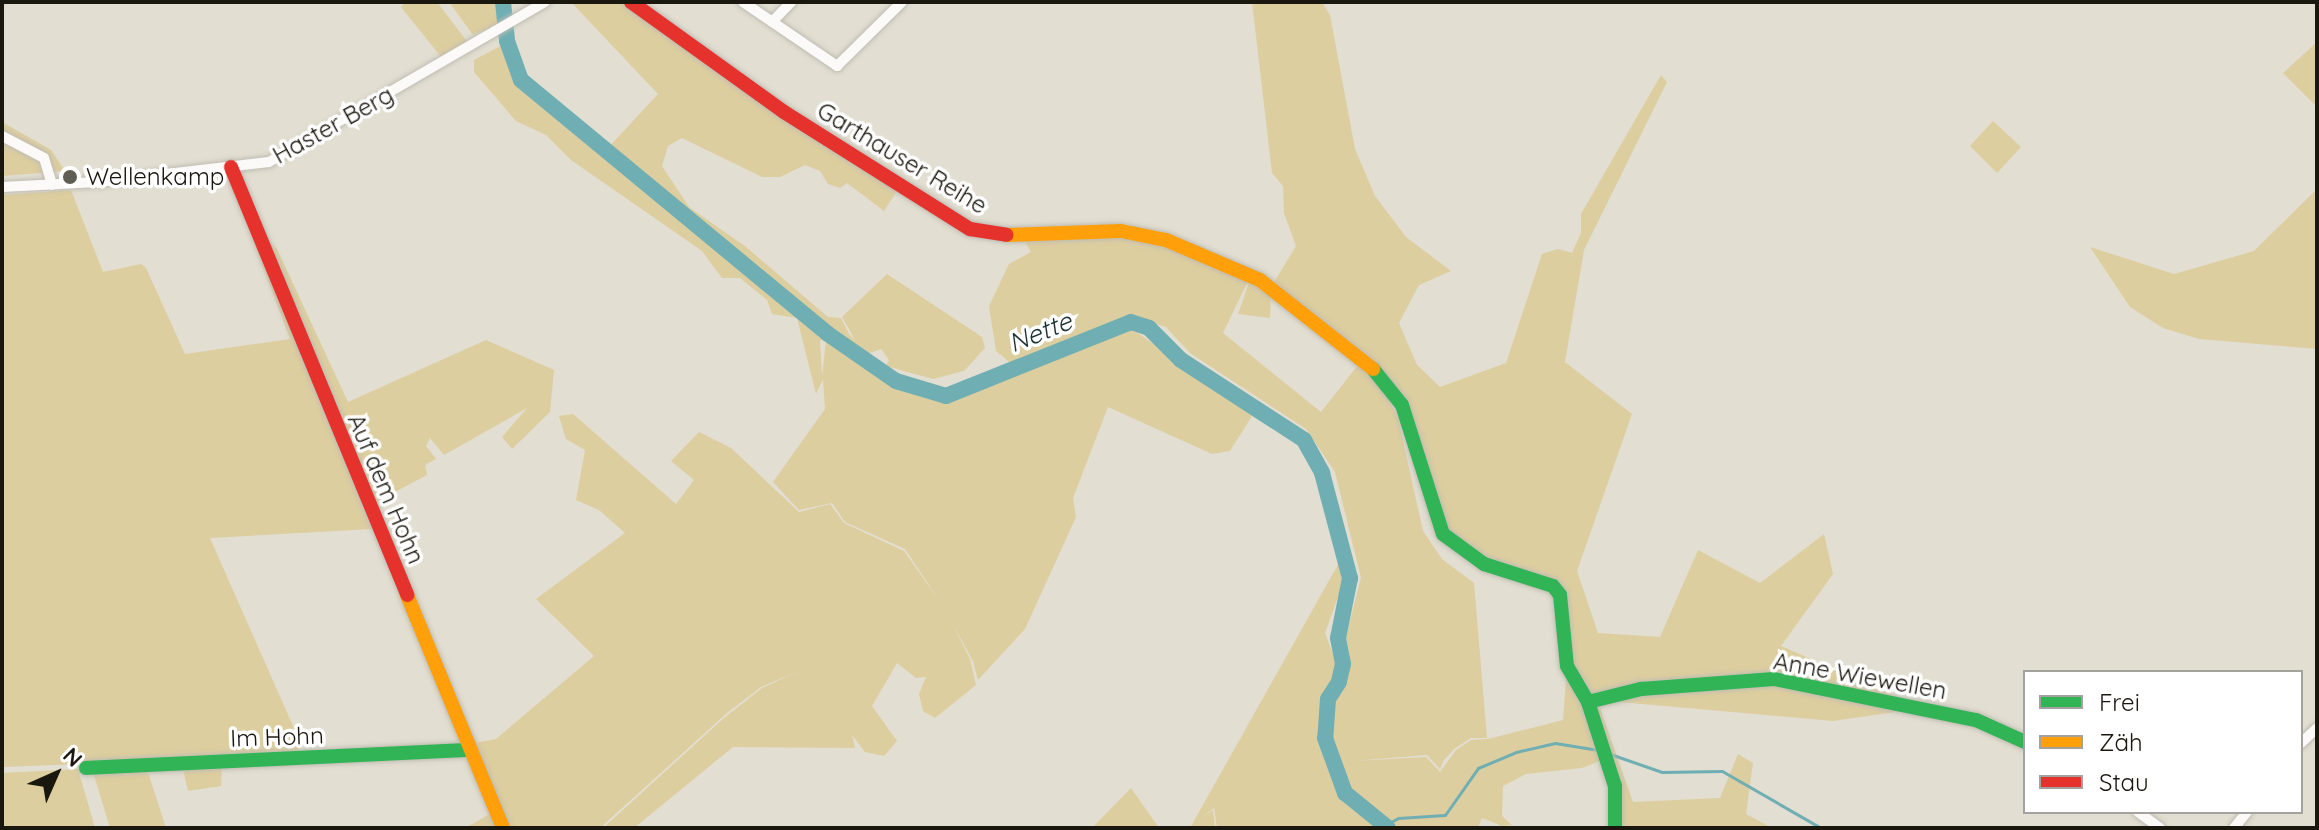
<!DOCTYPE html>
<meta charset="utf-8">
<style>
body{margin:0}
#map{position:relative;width:2319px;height:830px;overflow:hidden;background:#e2ded1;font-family:Quicksand,sans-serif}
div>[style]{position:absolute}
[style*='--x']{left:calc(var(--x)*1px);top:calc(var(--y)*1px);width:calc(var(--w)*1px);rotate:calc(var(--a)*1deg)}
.green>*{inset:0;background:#ddce9f}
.stream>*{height:3px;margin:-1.5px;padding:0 1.5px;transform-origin:1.5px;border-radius:1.5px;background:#6fafb4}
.river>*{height:16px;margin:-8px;padding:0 8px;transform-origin:8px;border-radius:8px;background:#6fafb4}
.roads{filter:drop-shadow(0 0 2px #bfbcb3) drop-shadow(0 0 2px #bfbcb3)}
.street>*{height:10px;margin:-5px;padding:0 5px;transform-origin:5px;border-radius:5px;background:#fbfaf8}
.fast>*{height:14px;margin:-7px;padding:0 7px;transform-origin:7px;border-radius:7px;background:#30b455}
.slow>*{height:14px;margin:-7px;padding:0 7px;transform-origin:7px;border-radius:7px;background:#ff9f0a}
.jam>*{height:14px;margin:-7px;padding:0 7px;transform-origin:7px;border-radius:7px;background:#e5322d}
.dots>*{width:22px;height:22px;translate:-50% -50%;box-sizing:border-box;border:4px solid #fff;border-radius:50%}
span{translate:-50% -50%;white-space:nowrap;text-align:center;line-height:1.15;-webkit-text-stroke:7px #fff;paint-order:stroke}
.street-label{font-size:24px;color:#1a170f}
.poi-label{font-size:24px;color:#1a170f}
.left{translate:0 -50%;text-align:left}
.water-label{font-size:26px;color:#1b3134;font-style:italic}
.frame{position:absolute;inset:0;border:4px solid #1a170f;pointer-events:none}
.legend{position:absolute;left:2023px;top:670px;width:280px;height:144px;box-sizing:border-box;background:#fff;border:2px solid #a3a29f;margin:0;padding:10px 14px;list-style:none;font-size:24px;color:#1a170f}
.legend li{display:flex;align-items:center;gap:16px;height:40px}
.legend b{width:40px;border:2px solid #a3a29f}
.north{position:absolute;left:16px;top:734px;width:80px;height:80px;-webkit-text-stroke:6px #fff;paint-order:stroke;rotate:45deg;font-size:22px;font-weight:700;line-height:32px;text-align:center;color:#1a170f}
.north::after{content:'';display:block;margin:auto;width:28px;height:36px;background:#1a170f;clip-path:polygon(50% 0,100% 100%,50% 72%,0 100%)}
</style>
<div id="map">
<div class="green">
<div style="clip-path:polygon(405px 2px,437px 2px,466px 40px,465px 45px,442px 58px,401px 7px)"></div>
<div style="clip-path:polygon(449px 2px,505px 2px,508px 20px,473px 35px)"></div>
<div style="clip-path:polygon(571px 2px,623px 2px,897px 191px,884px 211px,847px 183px,840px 188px,828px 184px,820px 171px,805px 165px,780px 177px,762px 177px,682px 138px,668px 146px,662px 166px,689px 207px,746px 247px,828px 317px,841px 318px,849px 334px,855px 340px,842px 317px,887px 274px,982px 337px,985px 348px,964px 371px,933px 379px,886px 366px,889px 360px,881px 349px,867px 354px,825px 339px,820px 341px,822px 377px,826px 340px,911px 392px,961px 395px,1129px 327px,1254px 413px,1230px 451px,1212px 454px,1108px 407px,1073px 498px,1076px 517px,1025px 629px,978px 680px,973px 661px,953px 625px,970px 659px,976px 685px,935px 718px,923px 711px,919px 694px,926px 677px,916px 678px,897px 663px,872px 706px,897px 741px,884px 756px,865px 752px,852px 735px,855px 748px,733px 747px,634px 828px,603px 828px,724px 718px,762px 688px,799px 671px,761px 687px,727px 713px,600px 828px,465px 828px,492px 813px,475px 743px,496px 739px,594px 656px,536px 599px,625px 533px,599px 510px,576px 500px,585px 450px,566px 439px,559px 416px,573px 414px,676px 504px,694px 480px,671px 461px,699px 432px,731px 448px,799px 512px,830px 504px,844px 523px,904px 551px,940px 602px,905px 549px,845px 522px,832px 503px,799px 510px,773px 482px,825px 409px,823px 379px,816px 394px,797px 318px,772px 314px,767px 300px,740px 278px,722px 278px,702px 251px,571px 160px,546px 135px,516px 121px,474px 72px,474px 60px,510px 41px,524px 78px,608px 148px,658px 94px)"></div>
<div style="clip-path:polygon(1252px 2px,1322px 2px,1330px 15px,1355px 149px,1375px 196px,1406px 237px,1451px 271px,1419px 285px,1399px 323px,1417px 365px,1440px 387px,1506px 363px,1542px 254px,1558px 249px,1572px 253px,1581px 233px,1581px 214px,1661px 75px,1667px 82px,1584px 250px,1565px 362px,1632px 414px,1577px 571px,1598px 633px,1660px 637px,1698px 550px,1760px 583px,1824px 534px,1833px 574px,1781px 646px,1923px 708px,1833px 721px,1597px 700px,1633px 802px,1720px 798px,1738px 754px,1753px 763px,1746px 814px,1772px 828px,1615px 828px,1605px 759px,1582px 768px,1526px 774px,1503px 786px,1502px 816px,1512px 825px,1502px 826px,1482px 818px,1478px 828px,1217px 828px,1214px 808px,1204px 816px,1213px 810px,1215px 828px,1190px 828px,1340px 561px,1342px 586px,1325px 633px,1333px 654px,1350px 656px,1346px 636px,1361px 578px,1335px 472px,1306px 429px,1190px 353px,1166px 327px,1130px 316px,1013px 365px,996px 351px,989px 306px,1009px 264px,1031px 252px,1024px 240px,1133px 238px,1164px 246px,1248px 281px,1223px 333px,1321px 412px,1358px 365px,1382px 388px,1398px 418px,1423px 531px,1442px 559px,1474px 583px,1487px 738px,1471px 738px,1454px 749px,1444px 760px,1440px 769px,1427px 755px,1354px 761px,1426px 757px,1440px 772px,1456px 750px,1471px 740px,1488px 739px,1563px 720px,1567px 666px,1560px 595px,1452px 544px,1393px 390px,1271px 288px,1270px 318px,1238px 314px,1251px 277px,1271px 287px,1296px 246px,1284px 213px,1283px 186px,1272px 173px)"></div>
<div style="clip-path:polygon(2317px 42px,2317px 107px,2283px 73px)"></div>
<div style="clip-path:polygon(1993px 121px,2021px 147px,1997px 173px,1970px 146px)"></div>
<div style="clip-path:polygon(2px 122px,51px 150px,65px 171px,2px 176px)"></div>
<div style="clip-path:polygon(2317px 189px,2317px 349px,2199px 339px,2163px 328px,2130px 307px,2090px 247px,2174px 274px,2254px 251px)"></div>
<div style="clip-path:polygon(71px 190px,103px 272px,141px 264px,146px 268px,185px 354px,290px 339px,244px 216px,372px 529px,210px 538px,297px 735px,299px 756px,222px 760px,221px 786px,188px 791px,181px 760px,2px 767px,2px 195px)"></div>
<div style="clip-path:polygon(265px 238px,277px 249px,348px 402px,486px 340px,554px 370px,550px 412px,512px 449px,502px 437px,527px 408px,444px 455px,430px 438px,426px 446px,436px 459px,425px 465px,427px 475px,374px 503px)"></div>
<div style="clip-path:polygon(146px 766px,166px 828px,110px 828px,93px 772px)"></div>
<div style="clip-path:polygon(78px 769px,95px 828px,2px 828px,2px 773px)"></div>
<div style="clip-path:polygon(1131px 788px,1159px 828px,1092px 828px)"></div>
</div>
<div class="stream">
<div style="--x:1610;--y:754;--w:55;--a:19.1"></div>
<div style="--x:1662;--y:772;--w:60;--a:-1"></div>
<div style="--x:1722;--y:771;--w:114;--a:29.9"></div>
<div style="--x:1385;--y:825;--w:15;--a:-28"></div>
<div style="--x:1398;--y:818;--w:47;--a:-3.7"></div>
<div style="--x:1445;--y:815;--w:57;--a:-54.9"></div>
<div style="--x:1478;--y:768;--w:41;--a:-22.8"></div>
<div style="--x:1516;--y:752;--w:40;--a:-13"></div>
<div style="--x:1555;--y:743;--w:44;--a:9.2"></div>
</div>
<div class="river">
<div style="--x:503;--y:2;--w:39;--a:84"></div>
<div style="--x:507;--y:41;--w:41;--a:70.3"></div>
<div style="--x:521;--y:80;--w:398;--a:39.6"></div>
<div style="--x:828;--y:334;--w:83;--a:34.7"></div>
<div style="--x:896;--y:381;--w:52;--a:16.7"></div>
<div style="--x:946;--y:396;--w:199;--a:-21.8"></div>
<div style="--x:1131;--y:322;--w:19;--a:18"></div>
<div style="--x:1149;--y:328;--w:45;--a:45"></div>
<div style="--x:1181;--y:360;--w:147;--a:33"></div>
<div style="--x:1304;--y:440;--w:38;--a:61"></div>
<div style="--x:1322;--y:473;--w:109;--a:75.1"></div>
<div style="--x:1350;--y:578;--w:61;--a:101.3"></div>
<div style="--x:1338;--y:638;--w:26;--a:79"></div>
<div style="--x:1343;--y:664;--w:18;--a:103"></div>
<div style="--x:1339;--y:682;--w:20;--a:123"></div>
<div style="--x:1328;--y:699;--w:39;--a:94"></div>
<div style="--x:1325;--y:738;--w:59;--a:70"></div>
<div style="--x:1345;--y:793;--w:55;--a:39.1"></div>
</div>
<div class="roads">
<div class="street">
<div style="--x:743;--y:2;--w:114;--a:34.2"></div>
<div style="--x:837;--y:66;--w:91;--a:-44.6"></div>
<div style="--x:772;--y:22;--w:28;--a:-46"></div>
<div style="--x:2;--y:136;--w:47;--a:27.6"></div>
<div style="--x:44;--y:158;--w:28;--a:73"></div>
<div style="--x:2;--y:187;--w:96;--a:-3"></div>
<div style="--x:98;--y:182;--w:172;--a:-6.7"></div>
<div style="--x:269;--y:162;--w:319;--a:-30.1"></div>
<div style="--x:2301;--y:743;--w:22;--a:-43"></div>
<div style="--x:2138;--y:812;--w:27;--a:36"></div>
<div style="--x:2234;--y:828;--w:21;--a:-51"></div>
</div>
<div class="fast">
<div style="--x:1373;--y:369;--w:46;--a:51.1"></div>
<div style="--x:1402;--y:405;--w:135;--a:72.4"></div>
<div style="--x:1443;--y:534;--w:51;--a:36.2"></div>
<div style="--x:1484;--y:564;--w:72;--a:17.7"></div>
<div style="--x:1553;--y:586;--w:11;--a:52"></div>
<div style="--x:1560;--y:595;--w:71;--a:84.4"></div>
<div style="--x:1567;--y:666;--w:42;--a:59.7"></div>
<div style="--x:1588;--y:702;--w:88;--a:72.2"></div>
<div style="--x:1615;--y:786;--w:42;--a:90"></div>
<div style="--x:1588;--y:702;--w:55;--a:-13.8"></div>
<div style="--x:1641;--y:689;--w:133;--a:-4.3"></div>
<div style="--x:1774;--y:679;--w:206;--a:11.5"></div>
<div style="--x:1976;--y:720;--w:54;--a:24.2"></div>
<div style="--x:86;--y:768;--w:384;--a:-2.7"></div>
</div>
<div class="slow">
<div style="--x:1007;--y:235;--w:114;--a:-2"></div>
<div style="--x:1121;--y:231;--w:46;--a:11.3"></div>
<div style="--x:1166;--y:240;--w:102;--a:23.1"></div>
<div style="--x:1260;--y:280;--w:144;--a:38.2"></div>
<div style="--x:407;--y:595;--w:252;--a:67.6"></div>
</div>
<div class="jam">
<div style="--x:631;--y:2;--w:188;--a:35.7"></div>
<div style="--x:784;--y:112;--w:220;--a:32.2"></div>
<div style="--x:970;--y:229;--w:37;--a:9"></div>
<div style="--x:231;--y:167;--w:463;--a:67.6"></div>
</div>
</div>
<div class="dots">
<div style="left:70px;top:177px;background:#605d53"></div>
</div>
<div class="street-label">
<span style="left:333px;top:125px;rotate:-29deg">Haster Berg</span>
<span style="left:902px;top:158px;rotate:31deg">Garthauser Reihe</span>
<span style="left:386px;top:489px;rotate:67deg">Auf dem Hohn</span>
<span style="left:1860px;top:676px;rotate:10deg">Anne Wiewellen</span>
<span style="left:277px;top:737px;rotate:-2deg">Im Hohn</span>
</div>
<div class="poi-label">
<span class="left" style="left:86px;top:177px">Wellenkamp</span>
</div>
<div class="water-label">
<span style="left:1040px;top:332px;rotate:-22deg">Nette</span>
</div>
<div class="frame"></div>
<ul class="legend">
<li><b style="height:10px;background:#30b455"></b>Frei</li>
<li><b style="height:10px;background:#ff9f0a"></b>Zäh</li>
<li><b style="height:10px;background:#e5322d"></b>Stau</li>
</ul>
<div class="north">N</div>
</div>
